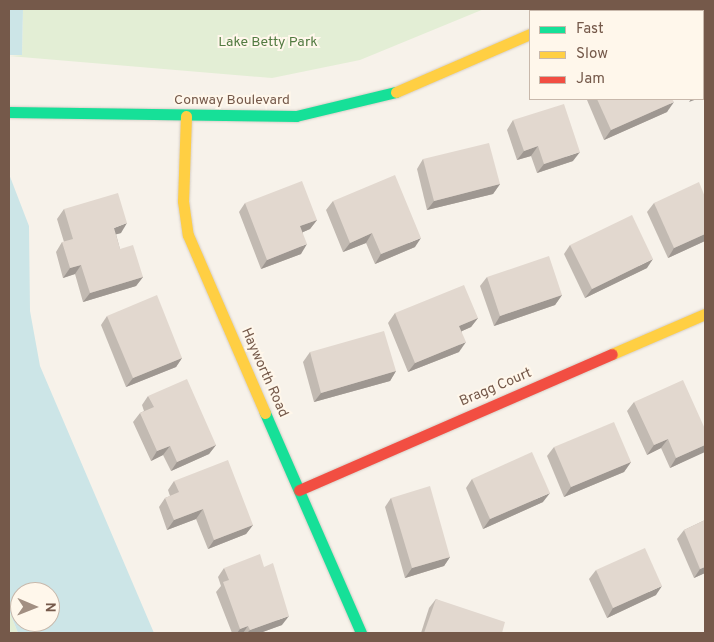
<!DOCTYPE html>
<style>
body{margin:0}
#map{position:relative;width:714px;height:642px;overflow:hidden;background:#f7f2ea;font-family:Overpass,sans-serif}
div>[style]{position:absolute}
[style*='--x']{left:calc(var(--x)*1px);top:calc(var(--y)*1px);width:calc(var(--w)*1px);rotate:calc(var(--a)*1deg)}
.green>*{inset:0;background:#e3eed5}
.water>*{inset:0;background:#cce5e7}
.roads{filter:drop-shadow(0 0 1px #d6cec6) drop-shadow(0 0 1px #d6cec6)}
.fast>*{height:11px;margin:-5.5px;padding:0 5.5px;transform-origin:5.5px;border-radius:5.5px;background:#16e098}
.slow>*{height:11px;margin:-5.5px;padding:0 5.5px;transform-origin:5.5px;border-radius:5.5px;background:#ffcf43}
.jam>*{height:11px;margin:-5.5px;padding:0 5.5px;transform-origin:5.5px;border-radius:5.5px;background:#f24e42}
.wall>*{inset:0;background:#c2bab2}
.shaded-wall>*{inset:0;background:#9e9791}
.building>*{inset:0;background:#e2d8cf}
span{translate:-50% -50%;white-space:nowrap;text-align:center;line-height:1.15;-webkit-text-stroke:4px #fff7eb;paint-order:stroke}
.park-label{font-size:14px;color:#537b42}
.street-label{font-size:14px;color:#75594a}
.frame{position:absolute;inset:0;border:10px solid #75594a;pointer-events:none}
.legend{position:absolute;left:529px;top:10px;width:175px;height:90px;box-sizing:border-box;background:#fff7eb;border:1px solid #c8b8ab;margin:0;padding:6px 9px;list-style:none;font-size:15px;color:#75594a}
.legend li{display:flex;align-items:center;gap:10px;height:25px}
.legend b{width:25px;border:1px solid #c8b8ab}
.north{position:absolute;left:10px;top:582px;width:50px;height:50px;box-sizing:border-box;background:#fff7eb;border:1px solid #c8b8ab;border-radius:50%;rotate:91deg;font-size:14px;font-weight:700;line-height:20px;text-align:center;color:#75594a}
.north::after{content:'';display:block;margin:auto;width:18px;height:22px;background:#a28f82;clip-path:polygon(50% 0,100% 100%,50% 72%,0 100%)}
</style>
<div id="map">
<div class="green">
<div style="clip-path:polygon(23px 9px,484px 9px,360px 60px,272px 78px,9px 56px,22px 55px)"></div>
<div style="clip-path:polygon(9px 610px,18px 633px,9px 633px)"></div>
</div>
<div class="water">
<div style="clip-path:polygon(9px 9px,23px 9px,22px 55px,9px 55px)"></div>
<div style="clip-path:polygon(evenodd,9px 174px,29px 226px,30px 311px,40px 366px,154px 633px,18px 633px,9px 610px,9px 174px,20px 592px,50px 592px,50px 622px,20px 622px,20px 592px)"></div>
</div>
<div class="roads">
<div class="fast">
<div style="--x:9;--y:112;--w:287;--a:0.8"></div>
<div style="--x:296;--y:116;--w:103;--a:-13.5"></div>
<div style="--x:265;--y:413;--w:240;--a:66.4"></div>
</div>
<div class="slow">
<div style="--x:582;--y:11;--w:6;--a:-18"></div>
<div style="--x:396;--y:92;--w:146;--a:-23.4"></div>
<div style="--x:186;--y:116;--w:85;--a:92"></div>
<div style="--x:183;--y:201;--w:34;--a:82"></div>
<div style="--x:188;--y:235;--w:194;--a:66.6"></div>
<div style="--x:612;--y:354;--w:101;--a:-23.3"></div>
</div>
<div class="jam">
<div style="--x:299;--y:490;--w:341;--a:-23.5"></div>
</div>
</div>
<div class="wall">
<div style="clip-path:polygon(587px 99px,672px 99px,667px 112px,604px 140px,587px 100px)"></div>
<div style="clip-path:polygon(513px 120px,573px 161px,537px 173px,531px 156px,517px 160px,507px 130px)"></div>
<div style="clip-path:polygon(423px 159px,500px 184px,493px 194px,427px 210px,417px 169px)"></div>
<div style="clip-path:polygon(705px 197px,705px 241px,668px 258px,647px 212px,654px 203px)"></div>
<div style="clip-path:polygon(333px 201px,415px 247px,375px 264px,366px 243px,343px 252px,326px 210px)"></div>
<div style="clip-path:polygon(245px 203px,317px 220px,310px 229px,303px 232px,301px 254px,261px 269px,239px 212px)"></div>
<div style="clip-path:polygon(64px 209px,121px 233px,116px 234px,120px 249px,143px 277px,136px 286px,83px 302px,75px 274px,63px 278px,56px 252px,62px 242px,64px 242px,57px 219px)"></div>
<div style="clip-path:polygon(570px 245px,647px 268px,585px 298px,564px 254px)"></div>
<div style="clip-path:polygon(487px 277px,562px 295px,555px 305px,494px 326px,480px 286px)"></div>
<div style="clip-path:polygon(395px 313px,478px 318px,471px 327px,462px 331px,459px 352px,408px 372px,388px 323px)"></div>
<div style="clip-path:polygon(107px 316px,182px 358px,176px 367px,126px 387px,101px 325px)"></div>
<div style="clip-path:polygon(310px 352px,396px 371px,390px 381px,314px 402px,303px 362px)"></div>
<div style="clip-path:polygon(148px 396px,216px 445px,209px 454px,171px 471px,163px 455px,151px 461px,133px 422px,140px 413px,144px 411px,142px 405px)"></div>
<div style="clip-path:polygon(634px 402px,705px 429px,705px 451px,670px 468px,661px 448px,647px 455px,627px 411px)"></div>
<div style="clip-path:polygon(554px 447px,631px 462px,624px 472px,564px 497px,547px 456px)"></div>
<div style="clip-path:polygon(472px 479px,543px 502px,483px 529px,466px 488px)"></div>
<div style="clip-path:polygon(174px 481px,253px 525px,246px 534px,208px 549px,196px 519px,167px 530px,159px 507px,165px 498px,170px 496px,168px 490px)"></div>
<div style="clip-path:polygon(391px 498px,450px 557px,444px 566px,405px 578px,385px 507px)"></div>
<div style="clip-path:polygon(705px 520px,705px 573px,694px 578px,677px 539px,684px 530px)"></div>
<div style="clip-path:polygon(224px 568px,282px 625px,260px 633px,232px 633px,216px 592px,221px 586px,218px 577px)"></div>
<div style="clip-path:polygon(596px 570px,656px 595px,607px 618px,589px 579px)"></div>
<div style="clip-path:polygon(436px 599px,502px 633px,421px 633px,429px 608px)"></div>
</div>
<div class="shaded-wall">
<div style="clip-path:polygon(705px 89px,705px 95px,703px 96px,703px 90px)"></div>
<div style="clip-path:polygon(691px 99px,697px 99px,689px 102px)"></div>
<div style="clip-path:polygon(674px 102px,667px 112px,604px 140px,611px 130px)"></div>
<div style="clip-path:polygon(538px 146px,531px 156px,517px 160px,524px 151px)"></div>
<div style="clip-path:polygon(580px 152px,573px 161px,537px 173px,544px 164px)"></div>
<div style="clip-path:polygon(500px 184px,493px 194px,427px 210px,434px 201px)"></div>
<div style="clip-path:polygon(317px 220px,310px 229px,294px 236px,300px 226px)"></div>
<div style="clip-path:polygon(127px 223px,121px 233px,107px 237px,114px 228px)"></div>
<div style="clip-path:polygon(372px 233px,366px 243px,343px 252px,350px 243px)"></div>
<div style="clip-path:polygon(705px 234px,705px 241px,668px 258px,674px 248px)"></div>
<div style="clip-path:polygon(421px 238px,415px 247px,375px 264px,381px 254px)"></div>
<div style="clip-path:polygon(307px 244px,301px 254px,261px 269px,267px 260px)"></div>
<div style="clip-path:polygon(653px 259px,647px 268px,585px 298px,592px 289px)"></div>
<div style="clip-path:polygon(81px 265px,75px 274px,63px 278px,70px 268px)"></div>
<div style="clip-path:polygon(143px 277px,136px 286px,83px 302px,90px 293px)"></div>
<div style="clip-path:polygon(562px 295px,555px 305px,494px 326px,500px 316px)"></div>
<div style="clip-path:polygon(478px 318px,471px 327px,453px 335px,459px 326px)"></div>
<div style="clip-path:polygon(466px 342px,459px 352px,408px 372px,415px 363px)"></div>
<div style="clip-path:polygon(182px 358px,176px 367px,126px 387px,133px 378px)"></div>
<div style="clip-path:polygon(396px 371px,390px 381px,314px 402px,321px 393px)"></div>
<div style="clip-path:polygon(668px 439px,661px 448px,647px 455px,654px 445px)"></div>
<div style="clip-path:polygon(216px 445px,209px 454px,171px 471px,177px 462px)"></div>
<div style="clip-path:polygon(705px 445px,705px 452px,670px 468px,676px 458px)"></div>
<div style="clip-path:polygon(170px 446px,163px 455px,151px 461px,157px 451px)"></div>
<div style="clip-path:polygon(631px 462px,624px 472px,564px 497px,571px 487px)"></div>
<div style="clip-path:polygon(550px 493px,543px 502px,483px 529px,490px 519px)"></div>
<div style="clip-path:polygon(203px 509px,196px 519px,167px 530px,174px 520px)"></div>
<div style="clip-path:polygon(253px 525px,246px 534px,208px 549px,214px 540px)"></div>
<div style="clip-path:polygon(450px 557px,444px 566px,405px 578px,412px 568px)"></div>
<div style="clip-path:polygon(705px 567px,705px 573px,694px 578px,700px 569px)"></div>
<div style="clip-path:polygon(662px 586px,656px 595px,607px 618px,613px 608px)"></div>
<div style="clip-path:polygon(289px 616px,282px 625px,260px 633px,247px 633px,250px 630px)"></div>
<div style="clip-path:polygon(248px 626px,243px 633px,237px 633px,240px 629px)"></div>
</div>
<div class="building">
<div style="clip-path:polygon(705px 43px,705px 89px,703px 90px,703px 44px)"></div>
<div style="clip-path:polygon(597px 99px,672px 99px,674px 102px,611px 130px)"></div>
<div style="clip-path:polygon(564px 104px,580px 152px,544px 164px,538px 146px,524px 151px,513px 120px)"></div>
<div style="clip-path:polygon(489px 143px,500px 184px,434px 201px,423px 159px)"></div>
<div style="clip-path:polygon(395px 175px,421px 238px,381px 254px,372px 233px,350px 243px,333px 201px)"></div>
<div style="clip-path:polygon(302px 181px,317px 220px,300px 226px,307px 244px,267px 260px,245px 203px)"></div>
<div style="clip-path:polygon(699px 182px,705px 197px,705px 234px,674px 248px,654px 203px)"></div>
<div style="clip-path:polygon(118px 193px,127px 223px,114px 228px,120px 249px,133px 245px,143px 277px,90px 293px,81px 265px,70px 268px,62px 242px,73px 239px,64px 209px)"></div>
<div style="clip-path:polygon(632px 215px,653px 259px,592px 289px,570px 245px)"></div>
<div style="clip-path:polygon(549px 256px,562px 295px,500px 316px,487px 277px)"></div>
<div style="clip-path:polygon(464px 285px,478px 318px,459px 326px,466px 342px,415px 363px,395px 313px)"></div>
<div style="clip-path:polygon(157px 295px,182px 358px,133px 378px,107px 316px)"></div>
<div style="clip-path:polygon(384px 331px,396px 371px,321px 393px,310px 352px)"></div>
<div style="clip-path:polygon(187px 379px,216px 445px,177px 462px,170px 446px,157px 451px,140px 413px,154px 407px,148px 396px)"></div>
<div style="clip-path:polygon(683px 380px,705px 429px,705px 445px,676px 458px,668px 439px,654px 445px,634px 402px)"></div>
<div style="clip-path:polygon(614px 422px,631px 462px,571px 487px,554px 447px)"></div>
<div style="clip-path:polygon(532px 452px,550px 493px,490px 519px,472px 479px)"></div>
<div style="clip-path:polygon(228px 460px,253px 525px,214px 540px,203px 509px,174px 520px,165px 498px,179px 492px,174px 481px)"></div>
<div style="clip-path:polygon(430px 486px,450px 557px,412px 568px,391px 498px)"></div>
<div style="clip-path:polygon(705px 520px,705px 567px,700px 569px,684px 530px)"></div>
<div style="clip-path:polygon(645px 548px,662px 586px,613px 608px,596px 570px)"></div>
<div style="clip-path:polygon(260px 554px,264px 567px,273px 563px,289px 616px,250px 630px,248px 626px,240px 629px,223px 582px,229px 580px,224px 568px)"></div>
<div style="clip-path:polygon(436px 599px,505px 622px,502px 633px,424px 633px)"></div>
</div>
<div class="park-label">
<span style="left:268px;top:43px">Lake Betty Park</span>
</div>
<div class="street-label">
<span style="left:232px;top:101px">Conway Boulevard</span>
<span style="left:264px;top:373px;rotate:66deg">Hayworth Road</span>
<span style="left:496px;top:388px;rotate:-23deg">Bragg Court</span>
</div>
<div class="frame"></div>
<ul class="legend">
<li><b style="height:6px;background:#16e098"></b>Fast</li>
<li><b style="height:6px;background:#ffcf43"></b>Slow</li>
<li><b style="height:6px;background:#f24e42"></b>Jam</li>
</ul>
<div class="north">N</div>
</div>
